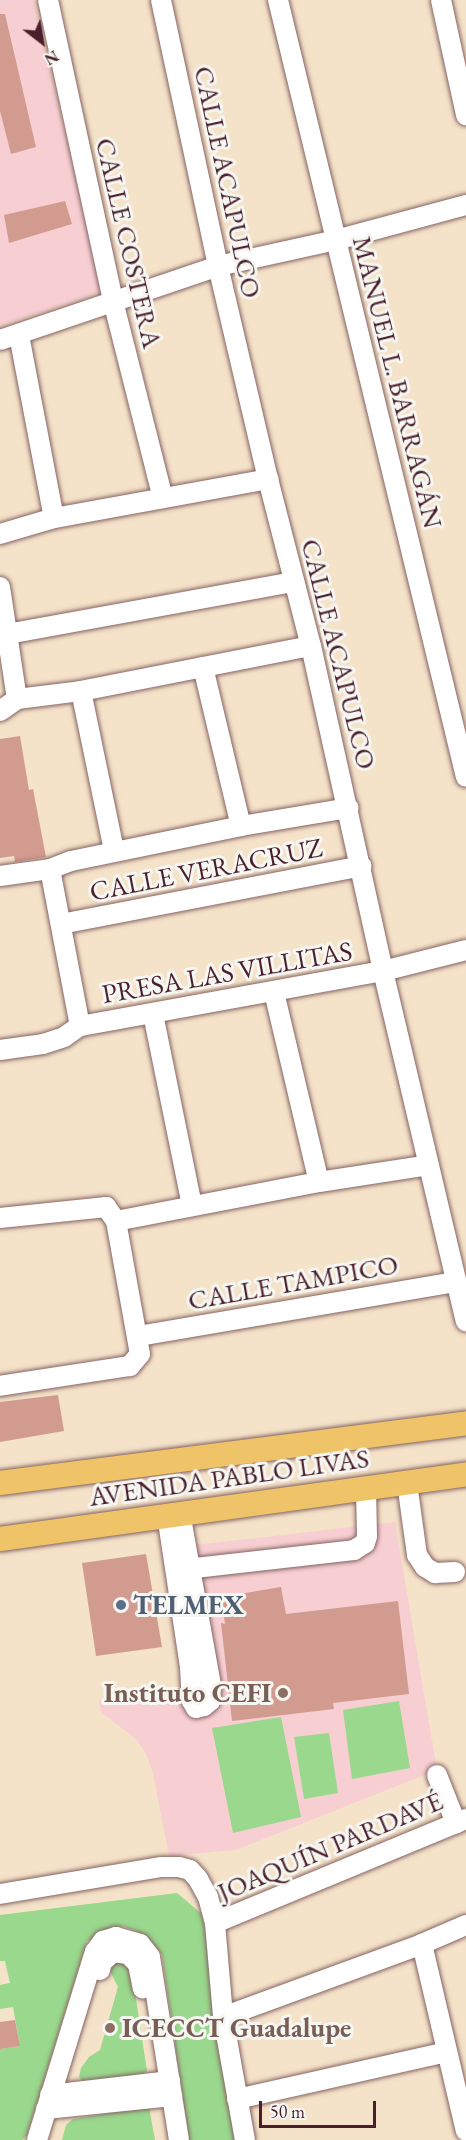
<!DOCTYPE html>
<meta charset="utf-8">
<style>
body{margin:0}
#map{position:relative;width:466px;height:2140px;overflow:hidden;background:#f4e2c9;font-family:"EB Garamond",serif}
div>[style]{position:absolute}
[style*='--x']{left:calc(var(--x)*1px);top:calc(var(--y)*1px);width:calc(var(--w)*1px);rotate:calc(var(--a)*1deg)}
.built>*{inset:0;background:#f7cfd2}
.green>*{inset:0;background:#99d88d}
.building>*{inset:0;background:#d29b8f}
.roads{filter:drop-shadow(0 0 2px #866362) drop-shadow(0 0 2px #866362)}
.minor>*{height:20px;margin:-10px;padding:0 10px;transform-origin:10px;border-radius:10px;background:#fff}
.major>*{height:24px;margin:-12px;padding:0 12px;transform-origin:12px;border-radius:12px;background:#efc469}
.dots>*{width:16px;height:16px;translate:-50% -50%;box-sizing:border-box;border:3px solid #f6f6f2;border-radius:50%}
span{translate:-50% -50%;white-space:nowrap;text-align:center;line-height:1.15;-webkit-text-stroke:6px #f6f6f2;paint-order:stroke}
.street-label{font-size:27px;color:#4a1f2b}
.service-label{font-size:27px;color:#4e5e75;font-weight:700}
.left{translate:0 -50%;text-align:left}
.education-label{font-size:27px;color:#785e54;font-weight:700}
.right{translate:-100% -50%;text-align:right}
.north{position:absolute;left:12px;top:12px;width:60px;height:60px;-webkit-text-stroke:4px #f6f6f2;paint-order:stroke;rotate:149deg;font-size:16px;font-weight:700;line-height:24px;text-align:center;color:#4a1f2b}
.north::after{content:'';display:block;margin:auto;width:21px;height:27px;background:#4a1f2b;clip-path:polygon(50% 0,100% 100%,50% 72%,0 100%)}
.scale{position:absolute;left:259px;top:2101px;width:117px;height:27px;box-sizing:border-box;border:3px solid #4a1f2b;border-top:0;padding-left:8px;font-size:18px;line-height:21px;white-space:nowrap;color:#4a1f2b;-webkit-text-stroke:4px #f6f6f2;paint-order:stroke}
</style>
<div id="map">
<div class="built">
<div style="clip-path:polygon(0 0,34px 0,102px 292px,0 326px)"></div>
<div style="clip-path:polygon(395px 1522px,437px 1770px,236px 1850px,169px 1856px,153px 1773px,146px 1754px,137px 1740px,101px 1712px,99px 1700px,187px 1686px,194px 1545px)"></div>
</div>
<div class="green">
<div style="clip-path:polygon(399px 1701px,410px 1768px,352px 1779px,343px 1710px)"></div>
<div style="clip-path:polygon(281px 1717px,301px 1817px,233px 1833px,212px 1728px)"></div>
<div style="clip-path:polygon(329px 1733px,338px 1793px,304px 1799px,294px 1737px)"></div>
<div style="clip-path:polygon(177px 1893px,203px 1915px,236px 2140px,189px 2140px,162px 1955px,153px 1943px,138px 1932px,123px 1926px,87px 1941px,27px 2135px,22px 2140px,0 2140px,0 2049px,20px 2046px,13px 2007px,0 2009px,0 1985px,10px 1983px,5px 1961px,0 1961px,0 1915px)"></div>
<div style="clip-path:polygon(121px 1960px,131px 1966px,147px 2071px,136px 2079px,84px 2084px,79px 2077px,81px 2068px,89px 2057px,100px 2050px,118px 1987px,109px 1969px,112px 1964px)"></div>
<div style="clip-path:polygon(149px 2107px,155px 2140px,62px 2140px,66px 2125px,73px 2119px)"></div>
</div>
<div class="building">
<div style="clip-path:polygon(0 14px,5px 14px,36px 147px,11px 154px,0 111px)"></div>
<div style="clip-path:polygon(65px 201px,72px 224px,9px 243px,4px 215px)"></div>
<div style="clip-path:polygon(20px 736px,29px 790px,33px 789px,46px 857px,15px 862px,14px 856px,0 858px,0 739px)"></div>
<div style="clip-path:polygon(58px 1395px,64px 1431px,0 1442px,0 1402px)"></div>
<div style="clip-path:polygon(146px 1554px,162px 1647px,96px 1656px,82px 1563px)"></div>
<div style="clip-path:polygon(281px 1587px,286px 1614px,398px 1601px,409px 1694px,333px 1703px,334px 1709px,232px 1721px,221px 1623px,225px 1624px,221px 1597px)"></div>
<div style="clip-path:polygon(15px 2020px,20px 2046px,0 2049px,0 2022px)"></div>
</div>
<div class="roads">
<div class="minor">
<div style="--x:48;--y:0;--w:308;--a:77.8"></div>
<div style="--x:113;--y:301;--w:203;--a:75.8"></div>
<div style="--x:161;--y:0;--w:272;--a:77.9"></div>
<div style="--x:218;--y:266;--w:219;--a:76.8"></div>
<div style="--x:268;--y:479;--w:172;--a:75.6"></div>
<div style="--x:311;--y:646;--w:333;--a:77.5"></div>
<div style="--x:383;--y:971;--w:360;--a:76.7"></div>
<div style="--x:278;--y:0;--w:799;--a:76.4"></div>
<div style="--x:441;--y:0;--w:118;--a:77.7"></div>
<div style="--x:19;--y:335;--w:186;--a:79.2"></div>
<div style="--x:0;--y:340;--w:230;--a:-18.7"></div>
<div style="--x:218;--y:266;--w:121;--a:-12.4"></div>
<div style="--x:336;--y:240;--w:135;--a:-15.1"></div>
<div style="--x:0;--y:534;--w:56;--a:-16.5"></div>
<div style="--x:54;--y:518;--w:218;--a:-10.3"></div>
<div style="--x:0;--y:587;--w:113;--a:81.4"></div>
<div style="--x:7;--y:634;--w:292;--a:-10.3"></div>
<div style="--x:203;--y:667;--w:163;--a:76.6"></div>
<div style="--x:81;--y:691;--w:163;--a:78.3"></div>
<div style="--x:17;--y:699;--w:64;--a:-7.1"></div>
<div style="--x:81;--y:691;--w:234;--a:-11.1"></div>
<div style="--x:0;--y:711;--w:21;--a:-35"></div>
<div style="--x:50;--y:869;--w:160;--a:79.2"></div>
<div style="--x:0;--y:876;--w:50;--a:-8"></div>
<div style="--x:50;--y:869;--w:22;--a:-21"></div>
<div style="--x:71;--y:861;--w:174;--a:-11.6"></div>
<div style="--x:241;--y:826;--w:109;--a:-9.5"></div>
<div style="--x:61;--y:924;--w:306;--a:-10.9"></div>
<div style="--x:274;--y:992;--w:195;--a:76.7"></div>
<div style="--x:153;--y:1014;--w:196;--a:78.5"></div>
<div style="--x:0;--y:1050;--w:43;--a:-7.9"></div>
<div style="--x:43;--y:1044;--w:22;--a:-18"></div>
<div style="--x:64;--y:1037;--w:19;--a:-35"></div>
<div style="--x:80;--y:1026;--w:308;--a:-10.3"></div>
<div style="--x:383;--y:971;--w:86;--a:-14.2"></div>
<div style="--x:0;--y:1218;--w:107;--a:-5.9"></div>
<div style="--x:106;--y:1207;--w:17;--a:54"></div>
<div style="--x:116;--y:1221;--w:135;--a:79.8"></div>
<div style="--x:140;--y:1354;--w:16;--a:130"></div>
<div style="--x:130;--y:1366;--w:132;--a:171.3"></div>
<div style="--x:116;--y:1221;--w:207;--a:-10.9"></div>
<div style="--x:319;--y:1182;--w:111;--a:-8.8"></div>
<div style="--x:139;--y:1336;--w:322;--a:-9.7"></div>
<div style="--x:407;--y:1483;--w:73;--a:82.1"></div>
<div style="--x:417;--y:1555;--w:14;--a:56"></div>
<div style="--x:425;--y:1567;--w:12;--a:31"></div>
<div style="--x:435;--y:1573;--w:20;--a:-3"></div>
<div style="--x:167;--y:1515;--w:154;--a:81.4"></div>
<div style="--x:190;--y:1667;--w:34;--a:87"></div>
<div style="--x:192;--y:1701;--w:8;--a:60"></div>
<div style="--x:196;--y:1708;--w:8;--a:-14"></div>
<div style="--x:204;--y:1706;--w:8;--a:-40"></div>
<div style="--x:210;--y:1701;--w:16;--a:-86"></div>
<div style="--x:211;--y:1685;--w:175;--a:-100.2"></div>
<div style="--x:177;--y:1570;--w:178;--a:-6.4"></div>
<div style="--x:354;--y:1550;--w:13;--a:-32"></div>
<div style="--x:365;--y:1543;--w:7;--a:-74"></div>
<div style="--x:367;--y:1536;--w:48;--a:-91.2"></div>
<div style="--x:437;--y:1775;--w:52;--a:68.4"></div>
<div style="--x:0;--y:1894;--w:164;--a:-9.5"></div>
<div style="--x:162;--y:1867;--w:17;--a:0"></div>
<div style="--x:179;--y:1867;--w:11;--a:15"></div>
<div style="--x:190;--y:1870;--w:12;--a:48"></div>
<div style="--x:198;--y:1879;--w:21;--a:61"></div>
<div style="--x:208;--y:1897;--w:27;--a:75"></div>
<div style="--x:215;--y:1923;--w:94;--a:85.1"></div>
<div style="--x:223;--y:2017;--w:125;--a:79.9"></div>
<div style="--x:215;--y:1923;--w:272;--a:-22.5"></div>
<div style="--x:422;--y:1944;--w:192;--a:76.8"></div>
<div style="--x:100;--y:1970;--w:8;--a:-76"></div>
<div style="--x:102;--y:1962;--w:15;--a:-42"></div>
<div style="--x:113;--y:1952;--w:15;--a:8"></div>
<div style="--x:128;--y:1954;--w:14;--a:45"></div>
<div style="--x:138;--y:1964;--w:25;--a:79"></div>
<div style="--x:223;--y:2017;--w:212;--a:-20.1"></div>
<div style="--x:422;--y:1944;--w:48;--a:-23.4"></div>
<div style="--x:50;--y:2095;--w:121;--a:-6.7"></div>
<div style="--x:237;--y:2099;--w:215;--a:-12.6"></div>
<div style="--x:46;--y:2109;--w:127;--a:-5.9"></div>
<div style="--x:37;--y:2140;--w:197;--a:-72.9"></div>
<div style="--x:95;--y:1952;--w:14;--a:-54"></div>
<div style="--x:103;--y:1941;--w:14;--a:-17"></div>
<div style="--x:116;--y:1937;--w:25;--a:16"></div>
<div style="--x:140;--y:1944;--w:16;--a:52"></div>
<div style="--x:150;--y:1957;--w:185;--a:81"></div>
</div>
<div class="major">
<div style="--x:0;--y:1483;--w:470;--a:-7.3"></div>
<div style="--x:0;--y:1539;--w:471;--a:-7.9"></div>
</div>
</div>
<div class="dots">
<div style="left:121px;top:1605px;background:#5c6f8a"></div>
<div style="left:283px;top:1693px;background:#8d6e63"></div>
<div style="left:110px;top:2028px;background:#8d6e63"></div>
</div>
<div class="street-label">
<span style="left:228px;top:182px;rotate:78deg">CALLE ACAPULCO</span>
<span style="left:129px;top:243px;rotate:77deg">CALLE COSTERA</span>
<span style="left:398px;top:382px;rotate:76deg">MANUEL L. BARRAGÁN</span>
<span style="left:339px;top:654px;rotate:76deg">CALLE ACAPULCO</span>
<span style="left:206px;top:869px;rotate:-11deg">CALLE VERACRUZ</span>
<span style="left:227px;top:972px;rotate:-10deg">PRESA LAS VILLITAS</span>
<span style="left:293px;top:1282px;rotate:-10deg">CALLE TAMPICO</span>
<span style="left:229px;top:1477px;rotate:-8deg">AVENIDA PABLO LIVAS</span>
<span style="left:330px;top:1846px;rotate:-23deg">JOAQUÍN PARDAVÉ</span>
</div>
<div class="service-label">
<span class="left" style="left:133px;top:1605px">TELMEX</span>
</div>
<div class="education-label">
<span class="right" style="left:271px;top:1693px">Instituto CEFI</span>
<span class="left" style="left:122px;top:2028px">ICECCT Guadalupe</span>
</div>
<div class="north">N</div>
<div class="scale">50 m</div>
</div>
